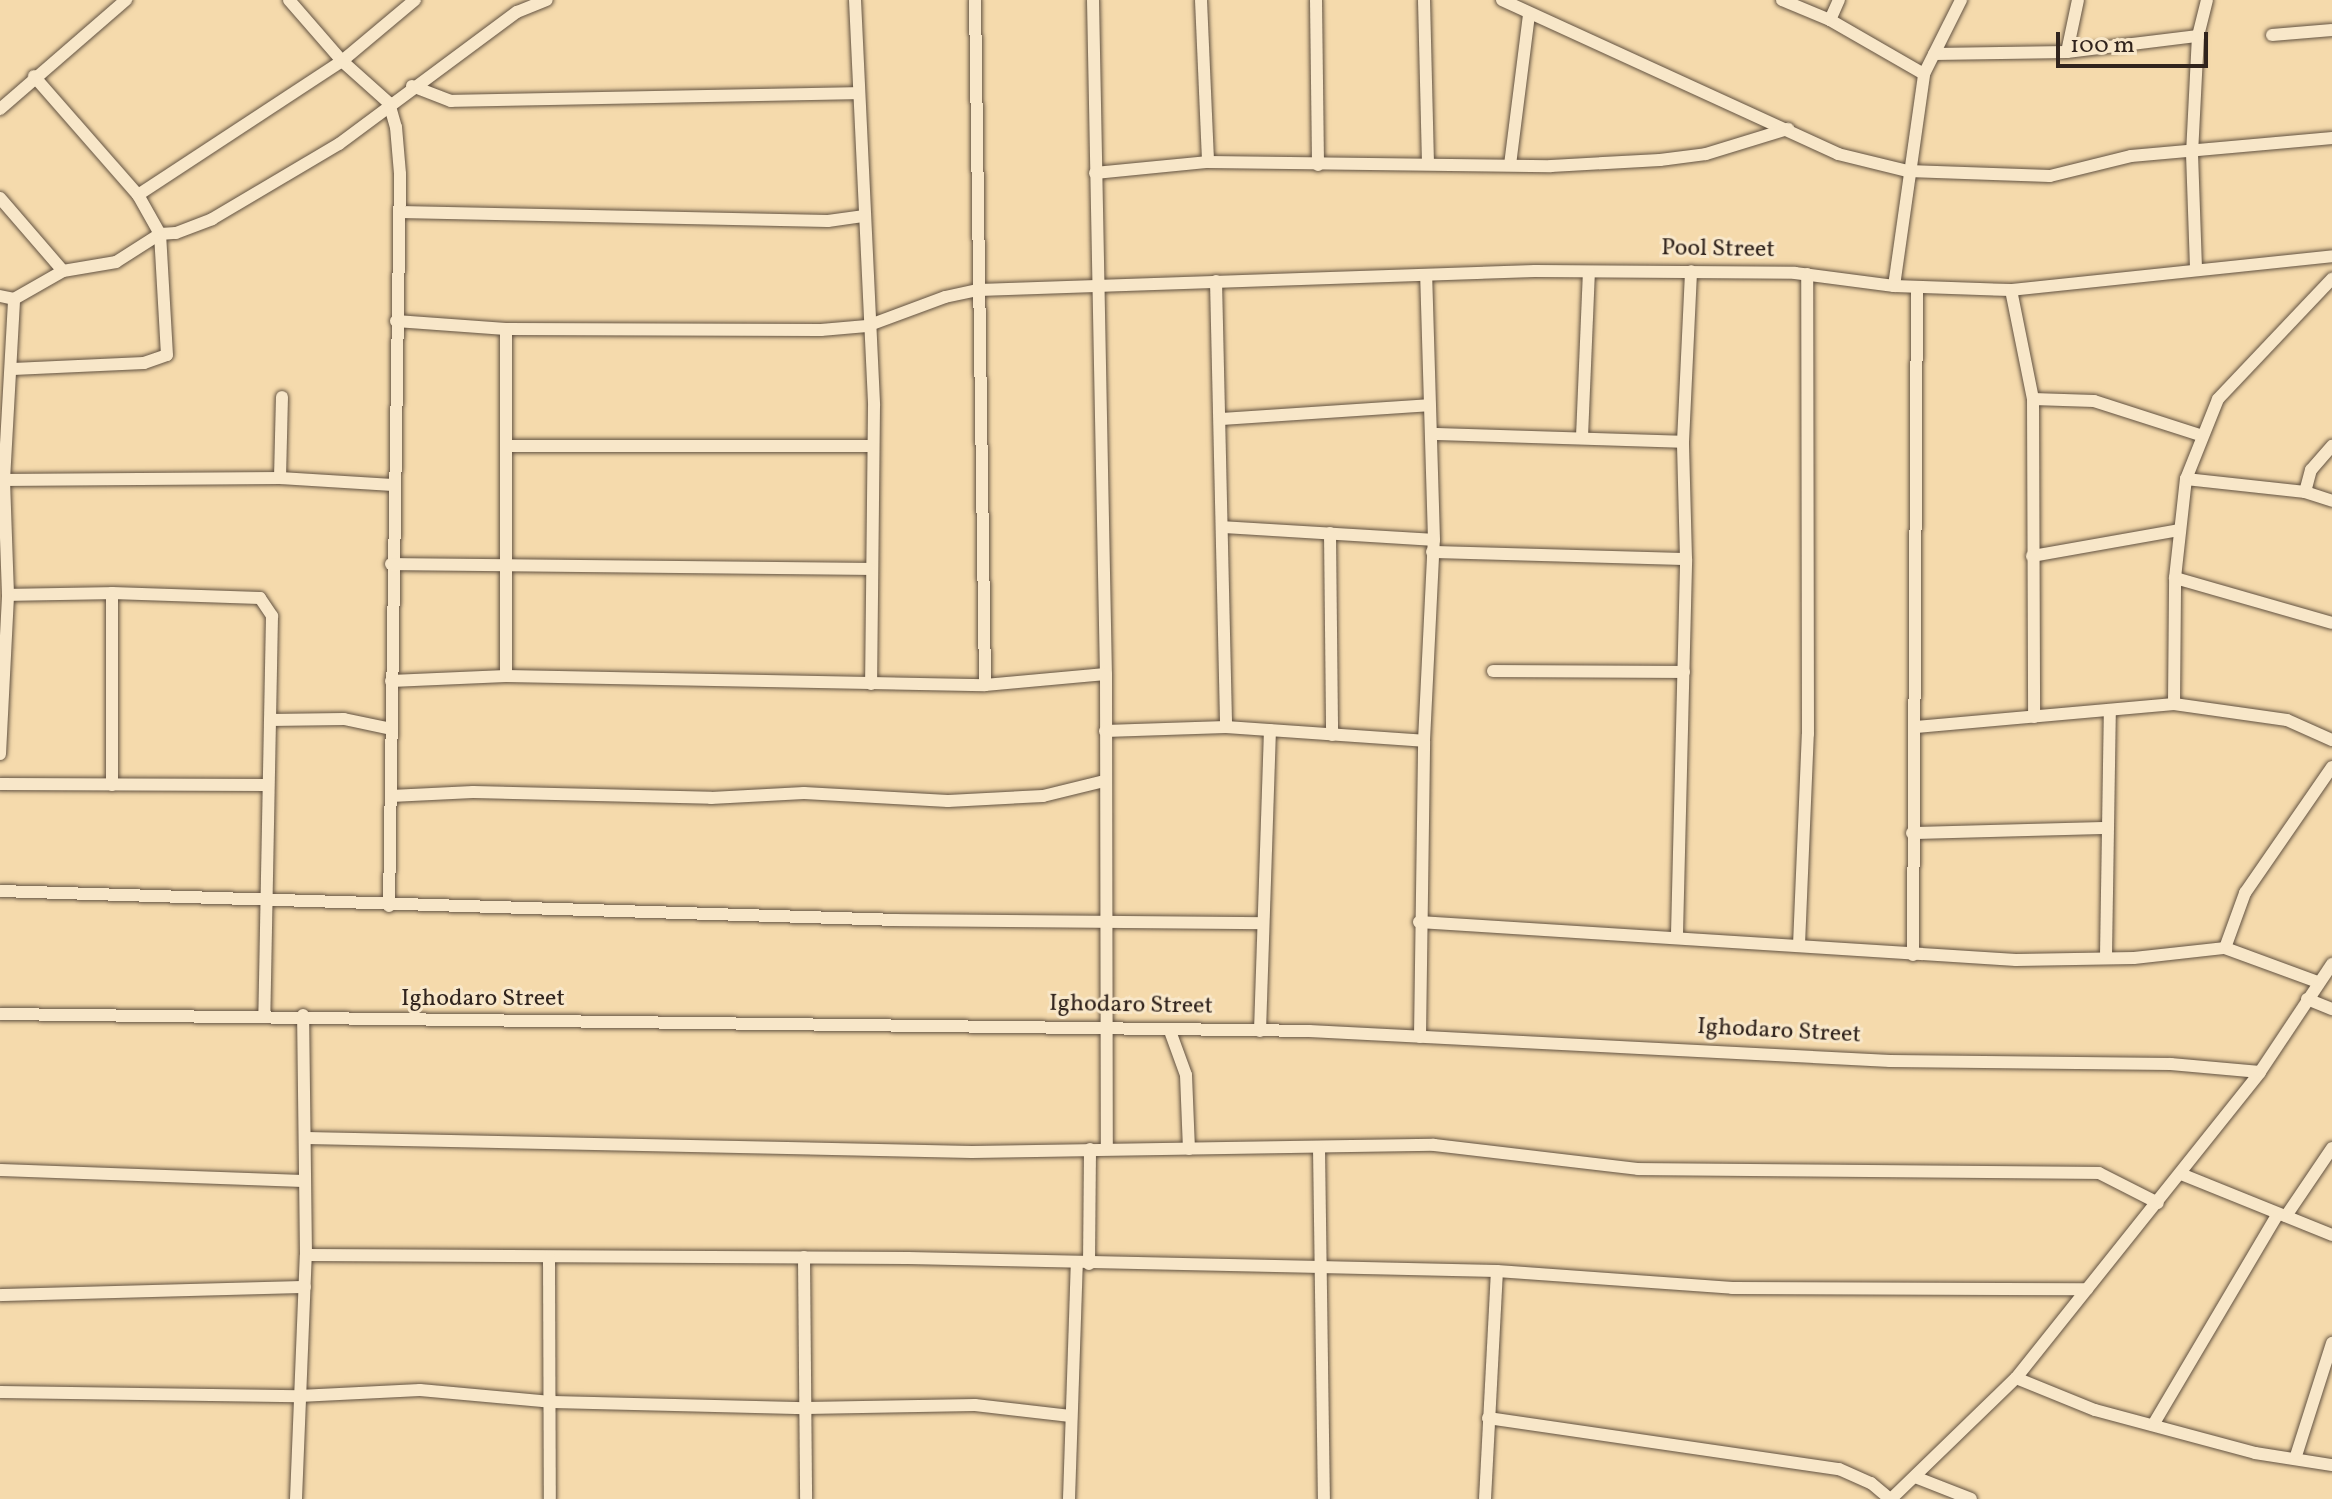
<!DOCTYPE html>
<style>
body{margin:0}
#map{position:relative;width:2332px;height:1499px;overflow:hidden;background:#f5daac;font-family:Vollkorn,serif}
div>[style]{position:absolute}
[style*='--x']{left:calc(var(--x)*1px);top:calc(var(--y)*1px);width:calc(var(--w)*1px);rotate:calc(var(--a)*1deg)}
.roads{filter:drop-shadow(0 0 2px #625241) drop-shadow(0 0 2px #625241)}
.minor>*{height:12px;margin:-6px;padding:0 6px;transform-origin:6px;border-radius:6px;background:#f8e7c9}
span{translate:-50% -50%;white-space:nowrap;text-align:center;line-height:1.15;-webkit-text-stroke:6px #f8e7c9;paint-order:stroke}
.street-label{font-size:24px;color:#31241d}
.scale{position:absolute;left:2056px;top:32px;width:152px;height:36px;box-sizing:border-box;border:4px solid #31241d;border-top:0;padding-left:10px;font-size:24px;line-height:28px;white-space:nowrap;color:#31241d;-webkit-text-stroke:6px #f8e7c9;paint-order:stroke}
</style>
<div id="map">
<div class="roads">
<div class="minor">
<div style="--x:289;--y:0;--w:81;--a:49"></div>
<div style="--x:342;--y:61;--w:63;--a:41.8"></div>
<div style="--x:389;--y:103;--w:25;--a:74"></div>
<div style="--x:396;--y:127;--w:47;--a:85.1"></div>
<div style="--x:400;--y:174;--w:732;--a:90.86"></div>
<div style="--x:855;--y:0;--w:406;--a:87.3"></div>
<div style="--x:874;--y:406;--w:278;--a:90.6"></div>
<div style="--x:975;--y:0;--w:685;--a:89.16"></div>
<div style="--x:1093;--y:0;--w:674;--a:88.9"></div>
<div style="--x:1106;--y:674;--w:473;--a:89.9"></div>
<div style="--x:1201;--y:0;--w:162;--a:87.5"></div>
<div style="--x:1316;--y:0;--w:165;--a:89.3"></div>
<div style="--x:1424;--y:0;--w:163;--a:88.6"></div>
<div style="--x:1502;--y:0;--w:370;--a:24.6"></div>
<div style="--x:1838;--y:154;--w:72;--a:13.7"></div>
<div style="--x:1908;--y:171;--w:142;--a:2"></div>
<div style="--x:2050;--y:176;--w:83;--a:-13.9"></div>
<div style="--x:2131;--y:156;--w:202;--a:-5.1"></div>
<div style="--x:1782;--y:0;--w:52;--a:22.6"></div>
<div style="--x:1830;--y:20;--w:108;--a:29.9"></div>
<div style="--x:1830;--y:20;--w:22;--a:-66"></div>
<div style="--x:2272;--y:35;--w:60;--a:-4.8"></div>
<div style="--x:2067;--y:52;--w:53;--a:-78.1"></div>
<div style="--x:1934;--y:54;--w:133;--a:-0.9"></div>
<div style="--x:2067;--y:52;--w:132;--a:-7"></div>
<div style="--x:412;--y:86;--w:42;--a:21"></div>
<div style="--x:451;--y:101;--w:407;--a:-1.1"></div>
<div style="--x:0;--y:109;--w:167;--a:-40.9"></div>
<div style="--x:1510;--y:165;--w:152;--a:-82.8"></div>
<div style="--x:1095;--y:173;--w:114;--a:-5.6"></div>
<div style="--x:1208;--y:162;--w:343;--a:0.7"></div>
<div style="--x:1551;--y:166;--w:109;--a:-3.2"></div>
<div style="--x:1660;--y:160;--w:46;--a:-7.4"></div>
<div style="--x:1706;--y:154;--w:86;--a:-17"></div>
<div style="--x:138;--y:195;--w:244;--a:-33.3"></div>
<div style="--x:342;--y:61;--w:95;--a:-39.9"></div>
<div style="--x:0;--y:198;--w:96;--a:49.2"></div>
<div style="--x:400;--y:212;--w:428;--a:1.2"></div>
<div style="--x:828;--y:221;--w:35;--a:-8"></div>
<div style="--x:2196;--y:268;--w:114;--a:-92"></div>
<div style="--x:2192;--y:154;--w:118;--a:-87.1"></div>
<div style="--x:2198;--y:36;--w:37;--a:-76"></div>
<div style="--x:1216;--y:281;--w:446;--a:88.7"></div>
<div style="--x:1894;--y:286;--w:214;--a:-81.9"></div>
<div style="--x:1924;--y:74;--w:83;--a:-63.4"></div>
<div style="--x:2011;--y:290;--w:111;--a:78.6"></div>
<div style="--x:2033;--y:399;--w:318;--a:89.8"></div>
<div style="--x:0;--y:296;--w:14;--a:12"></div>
<div style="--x:14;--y:299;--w:56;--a:-29.7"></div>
<div style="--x:63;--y:271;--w:54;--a:-9.6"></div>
<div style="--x:116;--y:262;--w:52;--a:-32.5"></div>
<div style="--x:160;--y:234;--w:16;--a:-4"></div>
<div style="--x:176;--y:233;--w:39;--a:-21"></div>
<div style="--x:212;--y:219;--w:147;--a:-30.6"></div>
<div style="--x:339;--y:144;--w:222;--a:-36.6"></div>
<div style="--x:517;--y:12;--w:32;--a:-22"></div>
<div style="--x:396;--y:321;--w:110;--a:4.2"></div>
<div style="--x:506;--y:329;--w:315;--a:0.2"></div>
<div style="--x:821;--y:330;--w:46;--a:-5"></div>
<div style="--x:867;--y:326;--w:83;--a:-20.4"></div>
<div style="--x:945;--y:297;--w:35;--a:-12"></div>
<div style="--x:979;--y:290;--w:556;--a:-1.96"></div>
<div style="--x:1535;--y:271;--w:260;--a:0.4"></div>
<div style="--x:1795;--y:273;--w:100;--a:7.5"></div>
<div style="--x:1894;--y:286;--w:117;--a:2"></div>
<div style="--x:2011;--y:290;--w:323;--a:-6"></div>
<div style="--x:13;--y:369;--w:131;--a:-2.6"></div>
<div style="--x:144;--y:363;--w:24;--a:-19"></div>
<div style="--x:167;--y:355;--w:121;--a:-93.3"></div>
<div style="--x:160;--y:234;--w:45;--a:-119.4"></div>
<div style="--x:138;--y:195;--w:158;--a:-131.2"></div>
<div style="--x:2033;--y:399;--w:61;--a:1.9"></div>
<div style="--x:2094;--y:401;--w:114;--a:17.8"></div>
<div style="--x:1220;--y:419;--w:210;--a:-3.8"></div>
<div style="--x:1435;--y:434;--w:248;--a:1.8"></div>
<div style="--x:1582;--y:437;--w:165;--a:-87.6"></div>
<div style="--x:508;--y:446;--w:364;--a:0"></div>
<div style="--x:280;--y:478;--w:81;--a:-88.6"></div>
<div style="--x:2186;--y:479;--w:120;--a:6.2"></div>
<div style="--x:2305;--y:492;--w:28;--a:18"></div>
<div style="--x:0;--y:480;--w:280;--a:-0.4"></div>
<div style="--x:280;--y:478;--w:113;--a:3.5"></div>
<div style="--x:2305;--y:492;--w:23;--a:-75"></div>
<div style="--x:2311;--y:470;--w:32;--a:-49"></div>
<div style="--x:1222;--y:527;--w:212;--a:3.5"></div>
<div style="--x:1330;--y:533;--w:202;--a:89.4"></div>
<div style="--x:1432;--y:552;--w:254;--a:1.6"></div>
<div style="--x:2032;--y:556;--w:150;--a:-10"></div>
<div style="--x:391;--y:564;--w:478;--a:0.6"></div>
<div style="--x:2175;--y:578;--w:163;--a:16"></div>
<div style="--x:8;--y:595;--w:104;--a:-1.1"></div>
<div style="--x:1493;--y:671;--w:191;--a:0.3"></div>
<div style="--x:506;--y:676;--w:347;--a:-90"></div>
<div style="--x:391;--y:681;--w:115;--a:-2.5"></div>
<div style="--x:506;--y:676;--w:479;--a:1.1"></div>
<div style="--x:985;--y:685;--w:121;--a:-5.2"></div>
<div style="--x:2174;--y:704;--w:126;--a:-89.5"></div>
<div style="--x:2175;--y:578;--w:100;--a:-83.7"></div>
<div style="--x:2186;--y:479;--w:86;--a:-68.2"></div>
<div style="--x:2218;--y:399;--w:166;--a:-46.5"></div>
<div style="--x:270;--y:720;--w:74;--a:-0.8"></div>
<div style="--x:344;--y:719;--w:48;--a:12"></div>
<div style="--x:1916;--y:727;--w:259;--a:-5.1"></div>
<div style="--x:2174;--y:704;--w:114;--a:8.1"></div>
<div style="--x:2287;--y:720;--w:49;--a:24"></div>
<div style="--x:1105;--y:731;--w:121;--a:-1.9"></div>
<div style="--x:1226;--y:727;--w:198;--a:4"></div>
<div style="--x:0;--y:754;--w:159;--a:-87.1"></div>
<div style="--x:8;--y:595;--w:115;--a:-92"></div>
<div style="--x:4;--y:480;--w:181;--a:-86.8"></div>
<div style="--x:0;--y:784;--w:268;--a:0.2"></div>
<div style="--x:112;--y:785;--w:192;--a:-90"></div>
<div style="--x:112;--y:593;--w:148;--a:1.9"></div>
<div style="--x:260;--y:598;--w:22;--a:56"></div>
<div style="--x:272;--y:616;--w:401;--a:91.1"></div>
<div style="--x:391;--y:796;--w:82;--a:-2.8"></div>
<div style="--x:473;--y:792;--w:238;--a:1.4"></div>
<div style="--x:711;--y:798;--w:93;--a:-3.1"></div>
<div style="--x:804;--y:793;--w:144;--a:3.2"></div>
<div style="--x:948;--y:801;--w:95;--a:-3"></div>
<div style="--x:1043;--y:796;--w:63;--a:-13.8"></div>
<div style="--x:1912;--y:833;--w:194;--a:-1.5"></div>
<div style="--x:0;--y:891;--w:897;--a:1.85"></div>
<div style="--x:897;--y:920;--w:366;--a:0.5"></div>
<div style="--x:1419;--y:922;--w:598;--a:3.64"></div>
<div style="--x:2016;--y:960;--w:118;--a:-1"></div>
<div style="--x:2134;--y:958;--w:92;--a:-6.3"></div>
<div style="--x:2225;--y:948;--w:99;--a:20.1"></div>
<div style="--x:1677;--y:934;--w:375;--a:-88.6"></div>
<div style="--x:1686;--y:559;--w:117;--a:-91.5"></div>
<div style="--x:1683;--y:442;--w:171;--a:-87.3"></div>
<div style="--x:1799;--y:945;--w:211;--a:-87.6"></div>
<div style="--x:1808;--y:734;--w:460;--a:-90.1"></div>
<div style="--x:2225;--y:948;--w:59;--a:-70"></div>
<div style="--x:2245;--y:893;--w:153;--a:-55.4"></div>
<div style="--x:1913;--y:955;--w:668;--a:-89.66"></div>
<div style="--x:2106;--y:956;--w:246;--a:-89.1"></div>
<div style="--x:2307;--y:999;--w:27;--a:22"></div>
<div style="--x:0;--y:1014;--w:1309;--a:0.74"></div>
<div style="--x:1309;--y:1031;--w:582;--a:2.96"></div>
<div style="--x:1890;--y:1061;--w:281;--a:0.6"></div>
<div style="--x:2171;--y:1064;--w:89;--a:5.1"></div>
<div style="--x:1170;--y:1031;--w:47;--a:70"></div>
<div style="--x:1186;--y:1075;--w:74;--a:87.7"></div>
<div style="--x:1260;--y:1031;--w:301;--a:-88.1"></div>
<div style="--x:1420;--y:1037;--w:296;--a:-89.2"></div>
<div style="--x:1424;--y:741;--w:201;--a:-87.2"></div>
<div style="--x:1434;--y:540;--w:265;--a:-91.7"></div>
<div style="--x:306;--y:1138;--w:666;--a:1.2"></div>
<div style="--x:972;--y:1152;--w:462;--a:-0.9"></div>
<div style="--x:1434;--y:1145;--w:205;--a:6.7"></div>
<div style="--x:1638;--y:1169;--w:461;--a:0.5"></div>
<div style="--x:2099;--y:1173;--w:66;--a:27"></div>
<div style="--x:1319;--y:1148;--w:351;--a:89.2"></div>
<div style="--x:0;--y:1170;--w:304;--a:2.1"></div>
<div style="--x:2181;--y:1174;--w:163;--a:22"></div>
<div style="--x:2286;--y:1216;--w:82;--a:-55.9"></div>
<div style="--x:306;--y:1255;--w:602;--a:0.29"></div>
<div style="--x:908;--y:1258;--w:589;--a:1.26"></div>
<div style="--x:1497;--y:1271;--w:236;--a:4.1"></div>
<div style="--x:1732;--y:1288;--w:355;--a:0.2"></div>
<div style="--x:549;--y:1257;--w:242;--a:89.8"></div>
<div style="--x:804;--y:1257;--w:242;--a:89.5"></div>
<div style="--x:1089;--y:1264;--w:115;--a:-89.5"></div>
<div style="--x:0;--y:1295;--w:305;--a:-1.5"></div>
<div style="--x:2016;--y:1378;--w:85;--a:22.1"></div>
<div style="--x:2095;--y:1410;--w:166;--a:15"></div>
<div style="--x:2255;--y:1453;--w:78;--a:8.9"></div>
<div style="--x:0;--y:1392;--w:299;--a:0.8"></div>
<div style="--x:299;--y:1396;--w:121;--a:-2.8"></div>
<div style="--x:420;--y:1390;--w:134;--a:5.2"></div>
<div style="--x:553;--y:1402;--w:253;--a:1.4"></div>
<div style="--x:806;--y:1408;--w:169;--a:-1"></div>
<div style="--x:975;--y:1405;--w:96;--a:6.6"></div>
<div style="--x:1488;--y:1418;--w:355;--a:8.3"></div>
<div style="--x:1839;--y:1469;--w:35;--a:24"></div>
<div style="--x:1871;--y:1483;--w:25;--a:40"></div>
<div style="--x:2153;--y:1425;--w:245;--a:-59.4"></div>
<div style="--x:2295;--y:1459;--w:122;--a:-72.3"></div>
<div style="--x:1915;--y:1477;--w:60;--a:21.4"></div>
<div style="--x:296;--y:1499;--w:244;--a:-87.7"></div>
<div style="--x:306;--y:1255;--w:240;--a:-90.7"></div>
<div style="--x:1069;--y:1499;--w:235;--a:-88.1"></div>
<div style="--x:1485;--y:1499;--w:228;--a:-87"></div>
<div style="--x:1891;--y:1499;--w:174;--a:-44.1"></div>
<div style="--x:2016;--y:1378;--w:391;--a:-51.4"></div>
<div style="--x:2260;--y:1072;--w:130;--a:-56.3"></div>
</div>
</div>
<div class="street-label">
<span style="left:1718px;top:250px;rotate:1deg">Pool Street</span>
<span style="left:483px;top:1000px">Ighodaro Street</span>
<span style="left:1131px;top:1006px;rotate:1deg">Ighodaro Street</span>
<span style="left:1779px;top:1032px;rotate:3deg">Ighodaro Street</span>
</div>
<div class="scale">100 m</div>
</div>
